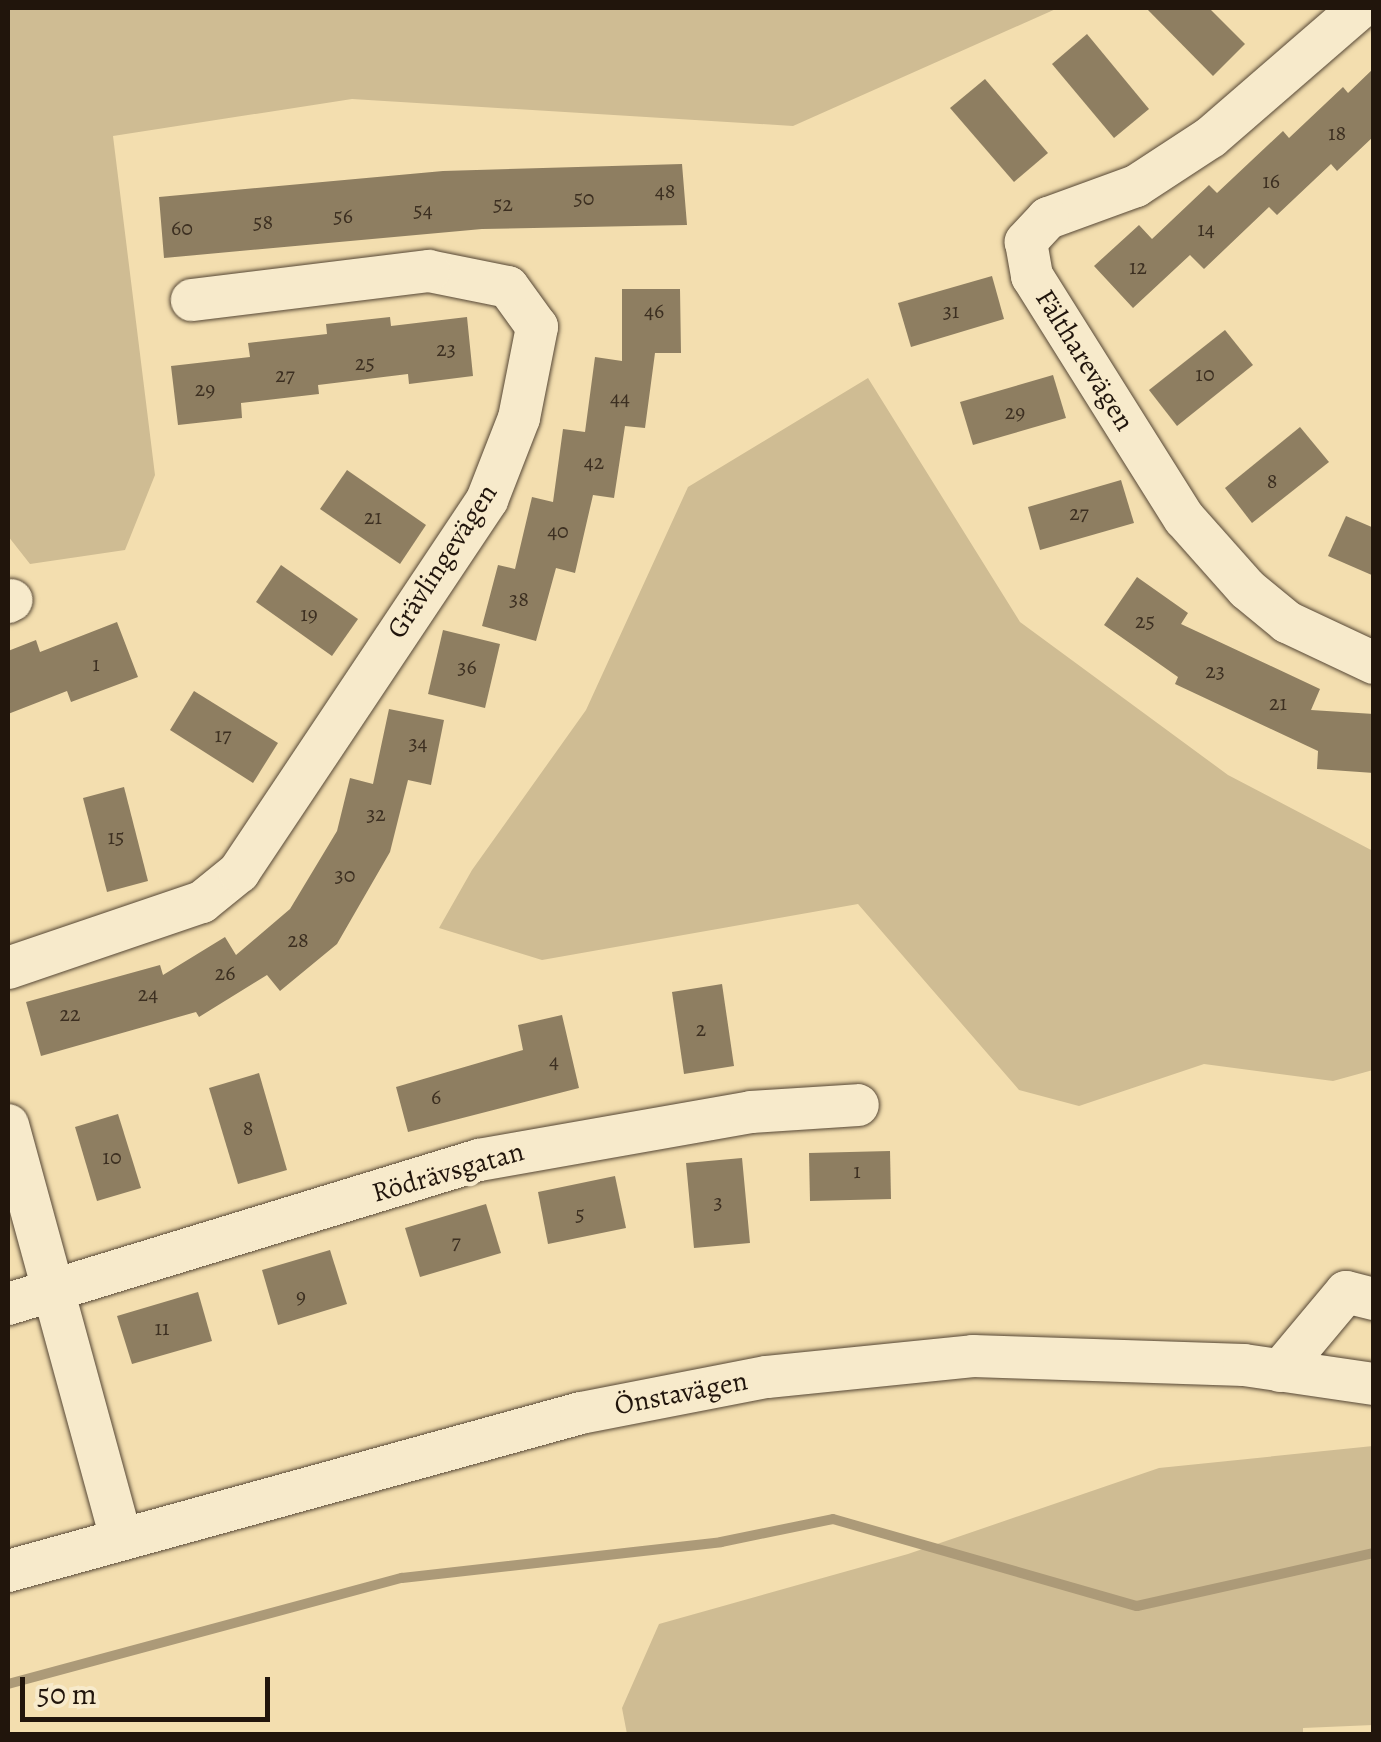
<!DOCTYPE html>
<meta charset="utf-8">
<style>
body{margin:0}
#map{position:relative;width:1381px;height:1742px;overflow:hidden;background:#f3deaf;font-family:Alegreya,serif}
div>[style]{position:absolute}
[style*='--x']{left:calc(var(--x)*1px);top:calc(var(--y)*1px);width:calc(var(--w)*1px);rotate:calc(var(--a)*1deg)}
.green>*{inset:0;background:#cfbc93}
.stream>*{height:10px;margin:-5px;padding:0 5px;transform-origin:5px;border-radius:5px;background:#ac9a78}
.building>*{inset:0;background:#8e7e61}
.roads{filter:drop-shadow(0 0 2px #564735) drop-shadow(0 0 2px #564735)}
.minor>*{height:42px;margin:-21px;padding:0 21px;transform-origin:21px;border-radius:21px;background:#f7eacb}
span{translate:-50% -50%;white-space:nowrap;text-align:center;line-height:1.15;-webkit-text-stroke:9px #f7eacb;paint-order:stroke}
.number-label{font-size:22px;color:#3c2f21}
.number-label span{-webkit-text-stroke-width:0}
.street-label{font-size:28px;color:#21150c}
.frame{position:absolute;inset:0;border:10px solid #21150c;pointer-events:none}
.scale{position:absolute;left:20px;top:1677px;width:250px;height:45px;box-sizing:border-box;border:5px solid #21150c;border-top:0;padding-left:12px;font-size:30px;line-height:35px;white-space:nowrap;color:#21150c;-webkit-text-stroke:8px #f7eacb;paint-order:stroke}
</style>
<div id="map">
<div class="green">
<div style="clip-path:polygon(8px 8px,1058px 8px,793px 126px,352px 99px,113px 136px,155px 475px,125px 550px,30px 564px,8px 536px)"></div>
<div style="clip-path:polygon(868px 378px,1020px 622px,1228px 775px,1373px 851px,1373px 1070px,1333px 1081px,1204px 1064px,1079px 1106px,1019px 1090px,858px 904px,542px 960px,439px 928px,472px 870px,586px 710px,688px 487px)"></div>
<div style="clip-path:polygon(1373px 1446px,1373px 1725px,1303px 1728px,1303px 1734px,627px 1734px,622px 1708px,659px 1624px,908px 1554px,1159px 1468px)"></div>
</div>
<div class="stream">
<div style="--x:8;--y:1684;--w:408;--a:-15.1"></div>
<div style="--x:402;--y:1578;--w:321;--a:-6.4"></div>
<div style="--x:721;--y:1542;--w:114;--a:-11.6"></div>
<div style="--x:833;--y:1519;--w:316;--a:16"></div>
<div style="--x:1137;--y:1606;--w:243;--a:-12.6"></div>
</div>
<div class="building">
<div style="clip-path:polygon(1146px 8px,1209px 8px,1245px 44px,1213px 76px)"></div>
<div style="clip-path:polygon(1087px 34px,1149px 109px,1114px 138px,1052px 64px)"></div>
<div style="clip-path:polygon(1374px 68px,1374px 136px,1337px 171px,1331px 164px,1277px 215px,1269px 207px,1204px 269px,1190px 255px,1133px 308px,1094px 266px,1139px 225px,1152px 239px,1209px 185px,1217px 193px,1283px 131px,1289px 138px,1343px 87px,1348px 93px)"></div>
<div style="clip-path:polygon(985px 79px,1048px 153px,1014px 182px,950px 108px)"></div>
<div style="clip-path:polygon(682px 164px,687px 225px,482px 229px,164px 258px,159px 197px,443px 171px)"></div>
<div style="clip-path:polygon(992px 276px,1004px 319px,911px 347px,898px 303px)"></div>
<div style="clip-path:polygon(622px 289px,680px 289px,681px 353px,655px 353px,645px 428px,625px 426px,614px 498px,593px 495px,575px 573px,556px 568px,536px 641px,482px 626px,498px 565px,515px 569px,532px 497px,553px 502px,563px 429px,585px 432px,595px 357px,622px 361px)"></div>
<div style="clip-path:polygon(390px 317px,391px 326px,467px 317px,473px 376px,409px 384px,408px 374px,318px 385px,319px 394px,241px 403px,242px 418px,178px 425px,171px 366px,250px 357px,248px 343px,327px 334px,326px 324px)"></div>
<div style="clip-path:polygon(1225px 330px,1253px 365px,1177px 426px,1149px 390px)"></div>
<div style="clip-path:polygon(1053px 375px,1066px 418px,973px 445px,960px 402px)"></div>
<div style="clip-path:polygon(1300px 427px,1329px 462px,1252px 523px,1225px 488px)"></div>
<div style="clip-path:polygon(347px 470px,426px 525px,400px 564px,320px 509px)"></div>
<div style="clip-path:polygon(1121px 480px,1134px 523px,1040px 550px,1028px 507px)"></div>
<div style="clip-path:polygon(1346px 516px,1374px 528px,1374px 576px,1328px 556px)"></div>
<div style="clip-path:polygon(281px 565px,358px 619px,332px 656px,256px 602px)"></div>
<div style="clip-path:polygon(1137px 577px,1188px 613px,1181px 624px,1320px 689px,1311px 710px,1374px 714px,1374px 773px,1317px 769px,1318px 751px,1175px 684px,1178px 677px,1104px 625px)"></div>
<div style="clip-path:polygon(117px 622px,138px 677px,71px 702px,67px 691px,8px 714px,8px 651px,36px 640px,40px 652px)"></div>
<div style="clip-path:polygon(443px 630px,500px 644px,485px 708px,428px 694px)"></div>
<div style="clip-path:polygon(194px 691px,278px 743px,253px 783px,170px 730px)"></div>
<div style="clip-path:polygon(389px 709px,444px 720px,431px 785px,408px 780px,390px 852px,337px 944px,280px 991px,267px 975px,199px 1017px,196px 1012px,41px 1056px,26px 1002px,160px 965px,163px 975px,225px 937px,236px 955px,290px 909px,337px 831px,350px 778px,373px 784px)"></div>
<div style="clip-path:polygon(124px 787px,148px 881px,107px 892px,83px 798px)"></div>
<div style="clip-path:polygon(722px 984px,734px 1066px,684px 1074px,672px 992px)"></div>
<div style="clip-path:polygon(562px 1015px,579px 1088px,408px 1132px,396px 1087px,523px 1050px,518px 1025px)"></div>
<div style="clip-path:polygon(259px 1073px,287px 1170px,238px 1184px,209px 1088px)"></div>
<div style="clip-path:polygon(118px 1114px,141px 1188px,97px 1201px,75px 1127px)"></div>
<div style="clip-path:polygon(890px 1151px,891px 1199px,810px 1201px,809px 1153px)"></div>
<div style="clip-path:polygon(742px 1158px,750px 1243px,694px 1248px,686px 1163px)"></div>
<div style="clip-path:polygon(615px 1176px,626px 1228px,548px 1244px,538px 1192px)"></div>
<div style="clip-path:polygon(486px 1204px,501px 1253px,420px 1277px,405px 1228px)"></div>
<div style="clip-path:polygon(330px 1250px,347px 1304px,278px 1325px,262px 1270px)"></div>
<div style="clip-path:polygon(198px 1292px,212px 1341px,132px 1364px,117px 1316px)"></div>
</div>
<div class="roads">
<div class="minor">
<div style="--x:1360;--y:8;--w:197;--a:139.1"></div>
<div style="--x:1211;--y:137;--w:90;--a:146.8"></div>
<div style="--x:1136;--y:186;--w:94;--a:160"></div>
<div style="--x:1048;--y:218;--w:33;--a:133"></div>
<div style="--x:1026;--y:242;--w:35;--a:80"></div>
<div style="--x:1032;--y:276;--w:286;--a:57.9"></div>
<div style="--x:1184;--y:518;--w:95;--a:48.4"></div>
<div style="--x:1247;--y:589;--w:52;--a:39.5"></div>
<div style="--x:1287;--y:622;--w:96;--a:25.2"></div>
<div style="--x:8;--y:602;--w:4;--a:-27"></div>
<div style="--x:8;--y:968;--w:205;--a:-18.8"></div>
<div style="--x:202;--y:902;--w:48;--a:-39"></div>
<div style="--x:239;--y:872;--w:447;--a:-56.3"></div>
<div style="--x:487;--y:500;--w:88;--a:-68.7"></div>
<div style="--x:519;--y:418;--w:93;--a:-78.8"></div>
<div style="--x:537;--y:327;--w:49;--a:-125.9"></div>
<div style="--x:508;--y:287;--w:81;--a:-168.6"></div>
<div style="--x:429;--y:271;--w:239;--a:173"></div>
<div style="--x:8;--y:1125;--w:428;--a:74.7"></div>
<div style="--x:8;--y:1304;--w:493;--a:-17"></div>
<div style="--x:479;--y:1160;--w:276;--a:-10"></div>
<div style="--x:751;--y:1112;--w:107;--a:-3.7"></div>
<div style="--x:1280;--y:1371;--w:103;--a:-50.1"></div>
<div style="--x:1346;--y:1292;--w:29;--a:14"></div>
<div style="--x:8;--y:1571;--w:594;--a:-15.42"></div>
<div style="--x:581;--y:1413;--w:189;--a:-11"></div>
<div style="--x:767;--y:1377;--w:207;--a:-5.8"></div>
<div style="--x:973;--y:1356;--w:271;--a:1.9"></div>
<div style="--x:1244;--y:1365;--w:131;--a:8.3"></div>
</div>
</div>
<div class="number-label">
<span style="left:1337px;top:134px">18</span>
<span style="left:1271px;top:182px">16</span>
<span style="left:665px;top:192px">48</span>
<span style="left:584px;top:199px">50</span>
<span style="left:503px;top:205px">52</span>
<span style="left:423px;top:211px">54</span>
<span style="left:343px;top:217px">56</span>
<span style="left:263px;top:223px">58</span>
<span style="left:182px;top:229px">60</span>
<span style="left:1206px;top:230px">14</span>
<span style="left:1138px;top:268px">12</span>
<span style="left:654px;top:312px">46</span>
<span style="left:951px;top:312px">31</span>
<span style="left:446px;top:350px">23</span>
<span style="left:365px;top:364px">25</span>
<span style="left:1205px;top:375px">10</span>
<span style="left:285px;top:376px">27</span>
<span style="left:205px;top:390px">29</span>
<span style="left:620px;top:399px">44</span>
<span style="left:1015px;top:413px">29</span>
<span style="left:594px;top:463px">42</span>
<span style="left:1272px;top:482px">8</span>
<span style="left:1079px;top:514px">27</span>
<span style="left:373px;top:518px">21</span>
<span style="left:558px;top:532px">40</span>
<span style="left:519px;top:600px">38</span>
<span style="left:309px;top:615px">19</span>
<span style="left:1145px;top:622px">25</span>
<span style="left:96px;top:665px">1</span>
<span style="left:467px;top:668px">36</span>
<span style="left:1215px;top:672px">23</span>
<span style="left:1278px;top:704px">21</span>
<span style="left:223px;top:736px">17</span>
<span style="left:418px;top:744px">34</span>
<span style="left:376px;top:815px">32</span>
<span style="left:116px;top:838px">15</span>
<span style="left:345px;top:876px">30</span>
<span style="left:298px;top:941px">28</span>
<span style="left:225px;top:974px">26</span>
<span style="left:148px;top:995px">24</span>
<span style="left:70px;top:1015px">22</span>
<span style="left:701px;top:1030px">2</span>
<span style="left:554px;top:1062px">4</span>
<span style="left:436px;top:1098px">6</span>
<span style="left:248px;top:1129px">8</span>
<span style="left:112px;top:1158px">10</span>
<span style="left:857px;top:1172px">1</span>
<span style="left:718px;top:1203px">3</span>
<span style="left:580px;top:1215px">5</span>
<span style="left:456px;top:1243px">7</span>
<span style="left:301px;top:1297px">9</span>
<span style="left:162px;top:1329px">11</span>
</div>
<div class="street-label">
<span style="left:1085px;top:360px;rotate:58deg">Fältharevägen</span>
<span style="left:442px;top:561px;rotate:-57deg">Grävlingevägen</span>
<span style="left:448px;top:1172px;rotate:-16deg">Rödrävsgatan</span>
<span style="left:681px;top:1393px;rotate:-11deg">Önstavägen</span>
</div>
<div class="frame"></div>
<div class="scale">50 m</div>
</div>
